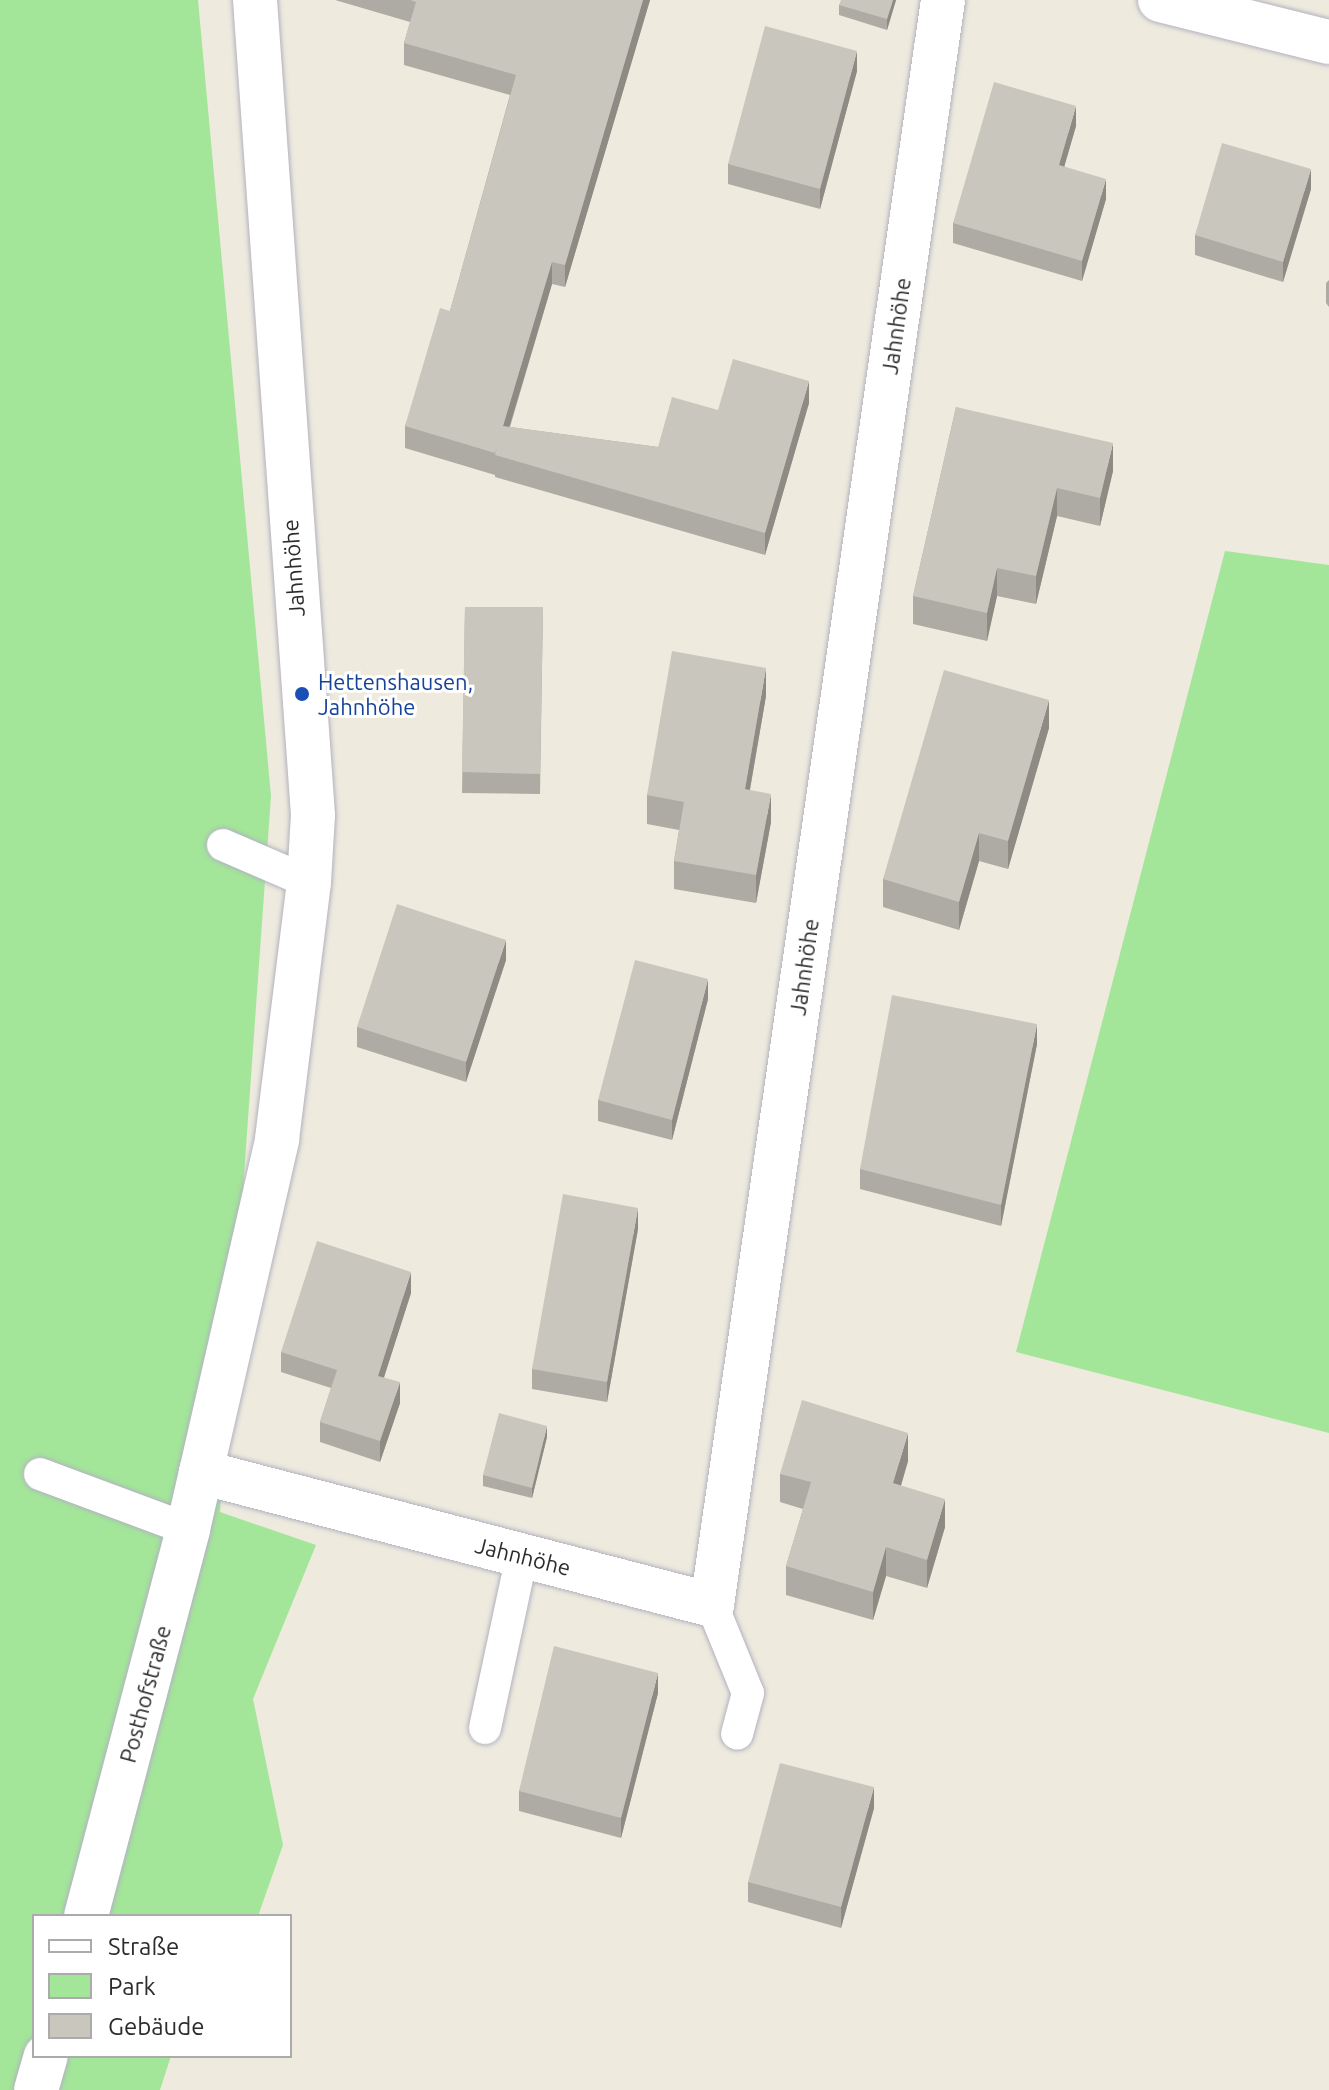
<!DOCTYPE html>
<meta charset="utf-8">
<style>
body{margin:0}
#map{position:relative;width:1329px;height:2090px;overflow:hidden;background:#eeeade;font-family:Ubuntu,sans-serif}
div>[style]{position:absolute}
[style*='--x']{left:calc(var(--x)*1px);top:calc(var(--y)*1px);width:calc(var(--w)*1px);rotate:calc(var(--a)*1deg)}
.green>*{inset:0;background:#a3e699}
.roads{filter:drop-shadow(0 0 2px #b2b2c0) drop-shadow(0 0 2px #b2b2c0)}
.lane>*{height:32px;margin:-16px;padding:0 16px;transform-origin:16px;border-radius:16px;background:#fff}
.street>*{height:44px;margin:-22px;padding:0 22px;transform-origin:22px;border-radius:22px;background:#fff}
.wall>*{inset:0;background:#adaba3}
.shaded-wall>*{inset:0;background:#8d8b84}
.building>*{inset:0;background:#c9c7bd}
.dots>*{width:22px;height:22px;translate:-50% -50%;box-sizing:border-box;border:4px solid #fff;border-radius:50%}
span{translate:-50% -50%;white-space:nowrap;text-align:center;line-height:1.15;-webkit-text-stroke:6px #fff;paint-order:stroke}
.street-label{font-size:22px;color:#2c2c2c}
.transit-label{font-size:22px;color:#164399}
.left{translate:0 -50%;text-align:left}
.legend{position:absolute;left:32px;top:1914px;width:260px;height:144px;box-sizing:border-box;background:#fff;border:2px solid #ababab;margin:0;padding:10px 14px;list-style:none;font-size:24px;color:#2c2c2c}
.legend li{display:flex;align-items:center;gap:16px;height:40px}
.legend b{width:40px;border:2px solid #ababab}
</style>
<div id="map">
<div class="green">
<div style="clip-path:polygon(0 0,198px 0,271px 796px,220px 1512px,316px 1545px,253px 1699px,283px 1845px,258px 1916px,34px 1916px,34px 2056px,171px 2056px,160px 2090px,0 2090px)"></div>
<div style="clip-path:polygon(1225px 551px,1329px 565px,1329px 1433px,1016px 1352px)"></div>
</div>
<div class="roads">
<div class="lane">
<div style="--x:223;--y:845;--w:94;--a:23.3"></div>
<div style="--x:40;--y:1474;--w:158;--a:20.4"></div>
<div style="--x:712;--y:1605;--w:95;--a:67.8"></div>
<div style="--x:748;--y:1693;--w:42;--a:105"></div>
<div style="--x:485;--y:1728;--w:176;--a:-77.9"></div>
</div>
<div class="street">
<div style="--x:1160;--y:0;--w:174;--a:14"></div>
<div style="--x:201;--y:1472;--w:528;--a:14.59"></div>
<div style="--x:712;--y:1605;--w:1622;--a:-81.81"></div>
<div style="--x:86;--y:1916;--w:400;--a:-75.2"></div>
<div style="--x:188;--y:1529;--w:400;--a:-77.1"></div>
<div style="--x:277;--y:1139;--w:259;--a:-82.9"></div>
<div style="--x:309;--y:882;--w:67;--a:-86.6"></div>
<div style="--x:313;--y:815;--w:817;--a:-94.07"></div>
<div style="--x:36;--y:2090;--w:35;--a:-74"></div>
</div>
</div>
<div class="wall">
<div style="clip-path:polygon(335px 0,650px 0,565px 287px,552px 284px,510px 427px,658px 447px,718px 410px,809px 403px,765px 555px,495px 477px,495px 475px,405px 448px,405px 426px,450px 311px,510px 95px,404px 65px,404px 43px,410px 22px)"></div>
<div style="clip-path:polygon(896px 0,887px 30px,839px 15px,839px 5px)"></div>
<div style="clip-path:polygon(857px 71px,820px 209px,728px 184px,728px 164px)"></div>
<div style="clip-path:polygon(1076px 126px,1064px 166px,1106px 199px,1082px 281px,953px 243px,953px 223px)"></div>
<div style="clip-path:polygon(1311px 189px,1283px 282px,1195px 255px,1195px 235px)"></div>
<div style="clip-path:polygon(1329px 280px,1329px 307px,1326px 303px,1326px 283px)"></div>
<div style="clip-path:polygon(956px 407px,1113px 471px,1100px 526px,1057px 516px,1036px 604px,997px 596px,987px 641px,913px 624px,913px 596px)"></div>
<div style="clip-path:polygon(465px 607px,543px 607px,540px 794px,462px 793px)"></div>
<div style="clip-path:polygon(766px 696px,750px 790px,771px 822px,756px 903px,674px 889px,674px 861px,679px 830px,647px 824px,647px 795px)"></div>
<div style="clip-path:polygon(1049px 728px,1008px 869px,979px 861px,959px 930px,883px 907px,883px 879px)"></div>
<div style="clip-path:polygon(506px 960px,466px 1082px,357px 1047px,357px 1027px)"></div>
<div style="clip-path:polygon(708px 999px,672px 1140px,598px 1121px,598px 1100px)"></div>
<div style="clip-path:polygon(1037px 1044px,1001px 1226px,860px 1189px,860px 1169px)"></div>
<div style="clip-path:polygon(638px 1229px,607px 1402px,532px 1389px,532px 1369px)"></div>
<div style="clip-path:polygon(411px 1293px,384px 1377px,400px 1403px,380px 1462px,320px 1442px,320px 1422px,331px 1388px,281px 1372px,281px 1352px)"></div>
<div style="clip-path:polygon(547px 1437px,532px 1498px,483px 1486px,483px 1475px)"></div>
<div style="clip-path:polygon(908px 1461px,901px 1486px,945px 1527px,927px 1588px,886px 1576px,873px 1620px,786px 1595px,786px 1566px,803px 1509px,780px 1502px,780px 1474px)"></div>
<div style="clip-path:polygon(658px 1693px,621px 1838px,519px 1811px,519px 1791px)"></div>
<div style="clip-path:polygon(874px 1808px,841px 1928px,748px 1902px,748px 1882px)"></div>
</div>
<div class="shaded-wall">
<div style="clip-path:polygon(643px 0,650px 0,565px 287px,565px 265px)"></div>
<div style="clip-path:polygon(893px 0,896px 0,887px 30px,887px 19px)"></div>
<div style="clip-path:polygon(857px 51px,857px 71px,820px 209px,820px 189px)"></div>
<div style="clip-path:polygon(1076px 106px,1076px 126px,1059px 185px,1059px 165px)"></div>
<div style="clip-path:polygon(1311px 169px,1311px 189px,1283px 282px,1283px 262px)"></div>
<div style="clip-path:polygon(1106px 179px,1106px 199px,1082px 281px,1082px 261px)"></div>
<div style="clip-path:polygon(552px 262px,552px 284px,503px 448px,503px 426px)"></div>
<div style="clip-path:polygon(809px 381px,809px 403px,765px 555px,765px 533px)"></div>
<div style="clip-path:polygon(1113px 443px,1113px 471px,1100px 526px,1100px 498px)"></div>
<div style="clip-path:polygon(1057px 488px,1057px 516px,1036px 604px,1036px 576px)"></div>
<div style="clip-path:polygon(997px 568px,997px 596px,987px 641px,987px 613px)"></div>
<div style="clip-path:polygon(766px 668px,766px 696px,745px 817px,745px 789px)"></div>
<div style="clip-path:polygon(1049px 700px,1049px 728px,1008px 869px,1008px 841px)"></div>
<div style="clip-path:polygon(771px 794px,771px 822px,756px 903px,756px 875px)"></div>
<div style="clip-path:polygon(979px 833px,979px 861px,959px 930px,959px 902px)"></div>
<div style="clip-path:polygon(506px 940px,506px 960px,466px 1082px,466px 1062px)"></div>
<div style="clip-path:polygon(708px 979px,708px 999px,672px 1140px,672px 1120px)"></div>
<div style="clip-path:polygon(1037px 1024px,1037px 1044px,1001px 1226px,1001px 1205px)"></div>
<div style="clip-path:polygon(638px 1208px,638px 1229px,607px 1402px,607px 1382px)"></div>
<div style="clip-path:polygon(411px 1272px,411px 1293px,378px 1396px,378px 1376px)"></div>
<div style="clip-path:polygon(400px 1382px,400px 1403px,380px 1462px,380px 1441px)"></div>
<div style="clip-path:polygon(547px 1426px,547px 1437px,532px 1498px,532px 1488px)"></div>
<div style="clip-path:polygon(908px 1433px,908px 1461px,893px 1512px,893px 1483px)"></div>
<div style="clip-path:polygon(945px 1499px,945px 1527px,927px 1588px,927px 1560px)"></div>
<div style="clip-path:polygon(886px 1547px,886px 1576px,873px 1620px,873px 1592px)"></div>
<div style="clip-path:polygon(658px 1673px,658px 1693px,621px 1838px,621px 1818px)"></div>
<div style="clip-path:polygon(874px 1787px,874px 1808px,841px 1928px,841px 1907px)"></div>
</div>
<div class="building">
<div style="clip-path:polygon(410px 0,643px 0,565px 265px,552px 262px,503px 426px,658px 447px,672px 397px,718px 410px,733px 359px,809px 381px,765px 533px,495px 455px,497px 448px,495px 453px,405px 426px,440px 308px,450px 311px,516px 75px,404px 43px,416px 2px)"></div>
<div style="clip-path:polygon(841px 0,893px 0,887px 19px,839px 5px)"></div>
<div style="clip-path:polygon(765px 26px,857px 51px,820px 189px,728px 164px)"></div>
<div style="clip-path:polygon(994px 82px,1076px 106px,1059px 165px,1106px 179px,1082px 261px,953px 223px)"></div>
<div style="clip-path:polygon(1222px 143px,1311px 169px,1283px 262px,1195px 235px)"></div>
<div style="clip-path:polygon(956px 407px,1113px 443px,1100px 498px,1057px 488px,1036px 576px,997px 568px,987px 613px,913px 596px)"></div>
<div style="clip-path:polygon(465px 607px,543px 607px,540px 774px,462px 772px)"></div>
<div style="clip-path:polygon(672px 651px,766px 668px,745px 789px,771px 794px,756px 875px,674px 861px,684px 802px,647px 795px)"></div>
<div style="clip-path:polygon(944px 670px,1049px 700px,1008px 841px,979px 833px,959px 902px,883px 879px)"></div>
<div style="clip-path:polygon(397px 904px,506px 940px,466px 1062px,357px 1027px)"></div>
<div style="clip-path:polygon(635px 960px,708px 979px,672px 1120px,598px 1100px)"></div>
<div style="clip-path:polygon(892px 995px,1037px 1024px,1001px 1205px,860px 1169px)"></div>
<div style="clip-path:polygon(563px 1194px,638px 1208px,607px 1382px,532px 1369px)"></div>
<div style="clip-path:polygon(317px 1241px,411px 1272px,378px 1376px,400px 1382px,380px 1441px,320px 1422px,337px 1370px,281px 1352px)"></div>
<div style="clip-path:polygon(802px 1400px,908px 1433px,893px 1483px,945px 1499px,927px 1560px,886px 1547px,873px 1592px,786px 1566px,811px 1482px,780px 1474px)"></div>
<div style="clip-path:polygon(499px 1413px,547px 1426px,532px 1488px,483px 1475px)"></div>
<div style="clip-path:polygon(554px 1646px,658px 1673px,621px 1818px,519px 1791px)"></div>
<div style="clip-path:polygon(780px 1763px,874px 1787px,841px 1907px,748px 1882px)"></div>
</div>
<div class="dots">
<div style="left:302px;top:694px;background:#1a4fb4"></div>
</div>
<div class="street-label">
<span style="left:896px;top:326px;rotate:-82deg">Jahnhöhe</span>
<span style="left:293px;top:568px;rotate:-94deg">Jahnhöhe</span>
<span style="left:804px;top:967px;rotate:-82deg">Jahnhöhe</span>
<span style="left:523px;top:1556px;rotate:14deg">Jahnhöhe</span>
<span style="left:145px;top:1694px;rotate:-75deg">Posthofstraße</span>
</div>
<div class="transit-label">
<span class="left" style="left:318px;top:694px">Hettenshausen,<br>Jahnhöhe</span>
</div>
<ul class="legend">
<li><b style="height:10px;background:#fff"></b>Straße</li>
<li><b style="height:22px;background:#a3e699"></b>Park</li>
<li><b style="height:22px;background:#c9c7bd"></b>Gebäude</li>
</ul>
</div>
